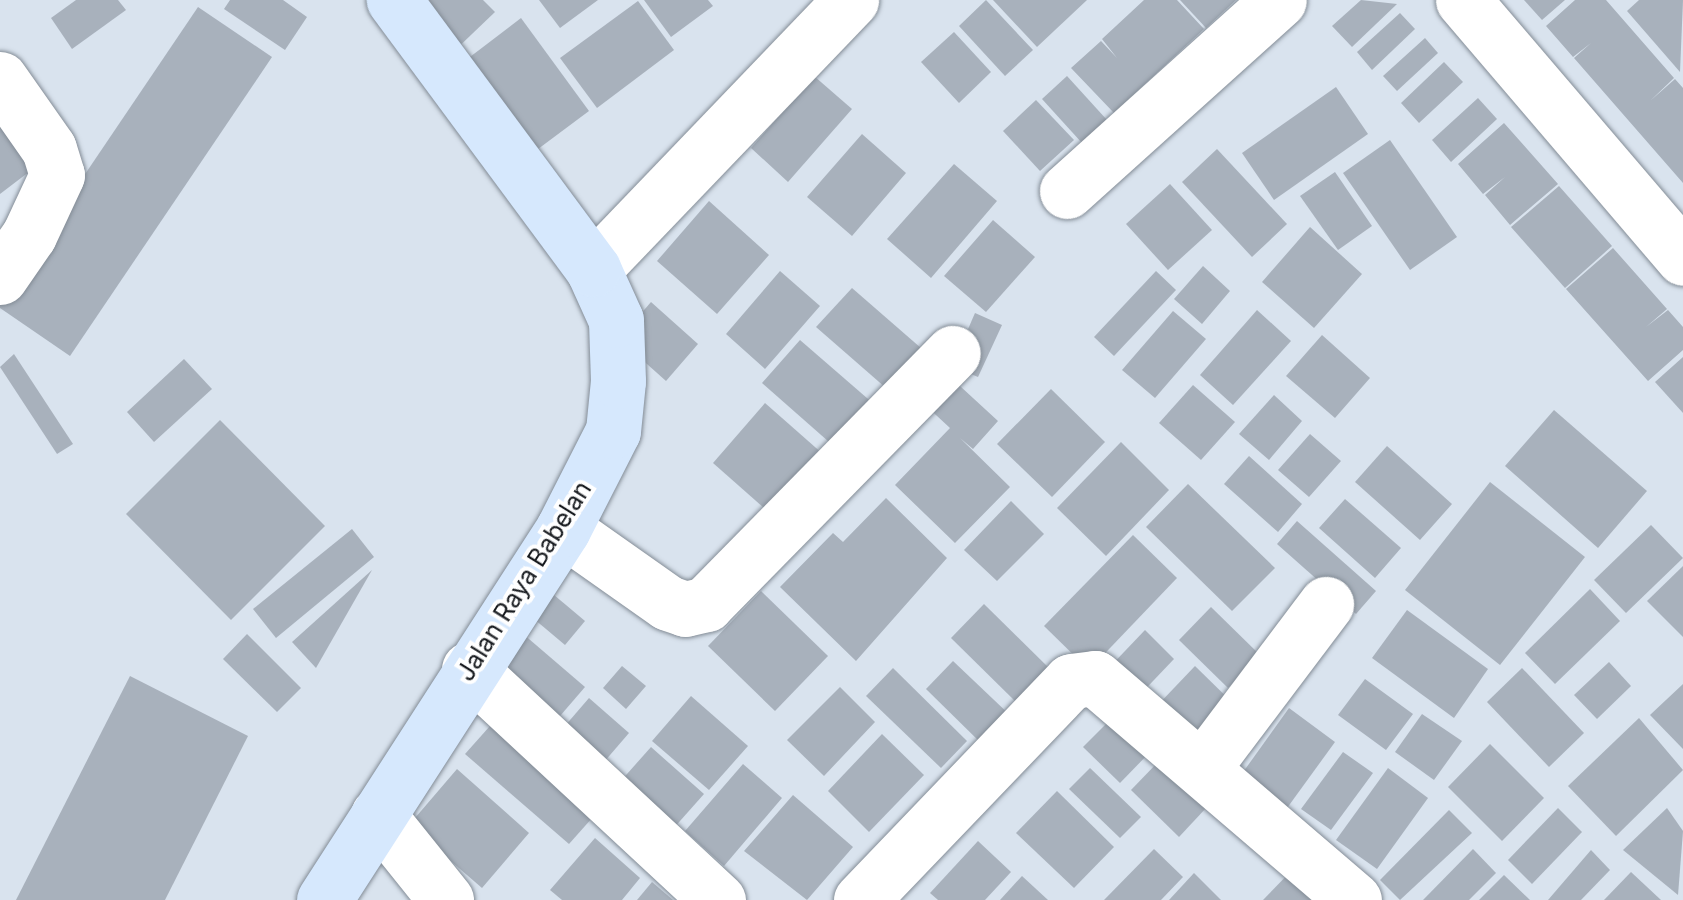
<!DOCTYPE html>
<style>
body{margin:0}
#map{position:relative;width:1683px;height:900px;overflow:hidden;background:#d9e3ee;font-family:Inter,sans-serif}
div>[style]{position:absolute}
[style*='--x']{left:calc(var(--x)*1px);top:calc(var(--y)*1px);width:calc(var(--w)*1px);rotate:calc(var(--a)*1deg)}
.building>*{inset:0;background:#a8b1bc}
.roads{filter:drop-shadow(0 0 2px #838c96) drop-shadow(0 0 2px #838c96)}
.minor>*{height:55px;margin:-27.5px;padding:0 27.5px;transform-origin:27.5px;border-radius:27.5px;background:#fff}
.major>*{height:55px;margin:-27.5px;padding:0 27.5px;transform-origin:27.5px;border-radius:27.5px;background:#d6e8fd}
span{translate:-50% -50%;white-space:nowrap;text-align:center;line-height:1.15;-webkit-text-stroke:8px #fff;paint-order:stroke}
.street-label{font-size:25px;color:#181b1f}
</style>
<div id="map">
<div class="building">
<div style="clip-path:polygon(76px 0,118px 0,126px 10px,72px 49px,51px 18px)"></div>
<div style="clip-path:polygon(230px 0,283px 0,307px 17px,285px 50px,224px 9px)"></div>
<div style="clip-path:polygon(424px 0,483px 0,495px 12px,449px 56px)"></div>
<div style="clip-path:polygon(539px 0,598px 0,560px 28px)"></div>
<div style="clip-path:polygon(644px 0,708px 0,713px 6px,671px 37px)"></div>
<div style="clip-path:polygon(986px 0,1033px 50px,1005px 76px,959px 26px)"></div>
<div style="clip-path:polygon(993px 0,1087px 0,1037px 47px)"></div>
<div style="clip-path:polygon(1144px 0,1177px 0,1204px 29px,1114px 113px,1071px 68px,1101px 41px,1117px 58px,1102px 39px)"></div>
<div style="clip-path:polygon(1180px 0,1236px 0,1206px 28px)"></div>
<div style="clip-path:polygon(1361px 0,1397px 4px,1352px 47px,1332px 26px)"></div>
<div style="clip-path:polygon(1524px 0,1565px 0,1542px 20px)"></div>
<div style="clip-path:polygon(1575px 0,1606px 0,1674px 78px,1650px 101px,1675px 79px,1683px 88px,1683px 183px,1574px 58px,1591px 43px,1573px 57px,1546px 26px)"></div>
<div style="clip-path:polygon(1639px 0,1683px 0,1680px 72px,1627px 11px)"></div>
<div style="clip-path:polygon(638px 1px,674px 50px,597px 108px,560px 58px)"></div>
<div style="clip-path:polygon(198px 7px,272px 57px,70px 356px,0 308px,0 300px)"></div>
<div style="clip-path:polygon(1400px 13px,1415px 29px,1372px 70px,1357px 52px)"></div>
<div style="clip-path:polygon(521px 18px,589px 111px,530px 155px,462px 63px)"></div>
<div style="clip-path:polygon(954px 32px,991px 72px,959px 103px,921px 62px)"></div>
<div style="clip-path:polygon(1425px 38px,1438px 53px,1397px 91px,1383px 76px)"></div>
<div style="clip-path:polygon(1444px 62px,1463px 82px,1419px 123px,1401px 103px)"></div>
<div style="clip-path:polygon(814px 76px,852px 109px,788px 182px,751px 148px)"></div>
<div style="clip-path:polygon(1067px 76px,1107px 120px,1082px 143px,1042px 99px)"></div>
<div style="clip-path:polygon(1336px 87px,1368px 134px,1274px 200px,1242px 153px)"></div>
<div style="clip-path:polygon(1478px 98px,1497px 119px,1451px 162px,1432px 140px)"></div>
<div style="clip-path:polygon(1036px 100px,1074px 140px,1040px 171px,1003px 131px)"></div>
<div style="clip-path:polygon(0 105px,42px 162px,0 194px)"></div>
<div style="clip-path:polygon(1504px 123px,1558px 184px,1510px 225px,1485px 195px,1505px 177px,1483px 194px,1458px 164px)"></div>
<div style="clip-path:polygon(862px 134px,906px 173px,852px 236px,807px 197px)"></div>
<div style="clip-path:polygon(1390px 140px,1457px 237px,1410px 270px,1343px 173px)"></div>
<div style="clip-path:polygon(1217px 149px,1287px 224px,1252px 257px,1182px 182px)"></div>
<div style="clip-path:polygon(954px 164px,997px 201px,931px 278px,887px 239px)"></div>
<div style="clip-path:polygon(1335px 172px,1372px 226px,1338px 250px,1300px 196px)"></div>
<div style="clip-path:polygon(1170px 184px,1212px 230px,1168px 270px,1126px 224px)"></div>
<div style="clip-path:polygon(1559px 186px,1612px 246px,1565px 288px,1511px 227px)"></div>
<div style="clip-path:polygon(709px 201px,769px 255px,717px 314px,657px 261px)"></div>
<div style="clip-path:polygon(993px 220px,1035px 257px,986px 312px,944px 276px)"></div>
<div style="clip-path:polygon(1310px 227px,1362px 274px,1314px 328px,1262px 282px)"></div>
<div style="clip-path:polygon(1613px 248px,1667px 309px,1646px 327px,1668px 310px,1683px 327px,1683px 350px,1648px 381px,1566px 289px)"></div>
<div style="clip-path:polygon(1203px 266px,1230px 291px,1202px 324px,1174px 299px)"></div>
<div style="clip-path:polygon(780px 271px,820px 306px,765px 369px,726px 334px)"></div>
<div style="clip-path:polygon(1156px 271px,1176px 290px,1114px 356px,1094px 337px)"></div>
<div style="clip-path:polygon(852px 288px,929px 355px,894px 395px,816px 327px)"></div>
<div style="clip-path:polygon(651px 302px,698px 344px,666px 381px,619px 339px)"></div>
<div style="clip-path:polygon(1257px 310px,1291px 341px,1233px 405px,1200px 375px)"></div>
<div style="clip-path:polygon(1173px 311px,1206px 339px,1155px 398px,1122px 370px)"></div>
<div style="clip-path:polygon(975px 313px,1002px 325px,978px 377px,952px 366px)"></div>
<div style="clip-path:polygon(1322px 335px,1370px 378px,1335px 418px,1286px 376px)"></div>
<div style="clip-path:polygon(800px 340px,875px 405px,837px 449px,762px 383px)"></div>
<div style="clip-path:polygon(14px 354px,73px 444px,57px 454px,0 367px)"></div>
<div style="clip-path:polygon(1683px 357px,1683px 413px,1655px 382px)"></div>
<div style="clip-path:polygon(184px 359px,212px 389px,154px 442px,127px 412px)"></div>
<div style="clip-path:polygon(948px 375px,998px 421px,973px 449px,960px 438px,1010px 487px,955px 543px,895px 485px,950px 428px,923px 403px)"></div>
<div style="clip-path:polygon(1193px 385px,1235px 422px,1201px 460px,1159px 423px)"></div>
<div style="clip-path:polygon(1051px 389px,1105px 442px,1052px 497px,997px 444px)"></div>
<div style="clip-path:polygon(1274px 395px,1302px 421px,1269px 460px,1239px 434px)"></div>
<div style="clip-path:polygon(765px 403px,832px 462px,780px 522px,713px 463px)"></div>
<div style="clip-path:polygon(1554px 410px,1647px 491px,1598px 548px,1505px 466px)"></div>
<div style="clip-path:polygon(220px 420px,325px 526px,231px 620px,126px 514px)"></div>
<div style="clip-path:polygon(1310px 434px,1341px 461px,1309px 497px,1278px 470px)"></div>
<div style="clip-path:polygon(1121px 442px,1169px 490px,1106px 556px,1057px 508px)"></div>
<div style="clip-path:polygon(1387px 446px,1452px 504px,1420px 540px,1355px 482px)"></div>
<div style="clip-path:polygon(1249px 456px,1302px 504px,1278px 532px,1224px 484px)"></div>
<div style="clip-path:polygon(1490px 482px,1585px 557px,1500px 665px,1405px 590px)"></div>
<div style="clip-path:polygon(1188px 484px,1275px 568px,1232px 611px,1146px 527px)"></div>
<div style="clip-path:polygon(886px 498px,947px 558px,856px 661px,780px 587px,833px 533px,843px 542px)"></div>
<div style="clip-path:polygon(1345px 499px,1401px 548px,1375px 578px,1319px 528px)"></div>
<div style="clip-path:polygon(1011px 501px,1044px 534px,997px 581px,964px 550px)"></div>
<div style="clip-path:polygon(1297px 521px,1376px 591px,1356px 614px,1277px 544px)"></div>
<div style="clip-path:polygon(1651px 525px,1683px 558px,1626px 613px,1594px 580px)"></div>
<div style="clip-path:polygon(352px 529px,374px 557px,276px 638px,253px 609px)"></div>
<div style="clip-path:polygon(1133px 535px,1177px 578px,1089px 670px,1044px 626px)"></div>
<div style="clip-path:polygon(1683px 566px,1683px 637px,1647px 601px)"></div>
<div style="clip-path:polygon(372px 570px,316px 668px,292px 642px)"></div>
<div style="clip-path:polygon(541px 584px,585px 621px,565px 645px,521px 608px)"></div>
<div style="clip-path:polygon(1590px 589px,1620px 621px,1555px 684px,1525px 653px)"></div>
<div style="clip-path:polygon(761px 591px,828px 656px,775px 711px,708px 646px)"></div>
<div style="clip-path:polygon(984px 604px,1051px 670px,1018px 704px,951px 638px)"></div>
<div style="clip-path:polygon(1211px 607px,1260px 655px,1228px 688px,1179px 640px)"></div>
<div style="clip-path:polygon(1407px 610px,1488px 669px,1454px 718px,1372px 658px)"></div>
<div style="clip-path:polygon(1145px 630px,1174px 659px,1133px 702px,1104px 673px)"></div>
<div style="clip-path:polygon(522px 633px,585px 687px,554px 723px,492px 668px)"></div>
<div style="clip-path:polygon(247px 634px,301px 688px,277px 712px,223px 659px)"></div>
<div style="clip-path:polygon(953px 661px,1013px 718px,985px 747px,926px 689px)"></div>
<div style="clip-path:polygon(1609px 662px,1631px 686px,1597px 719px,1574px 695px)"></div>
<div style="clip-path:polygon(622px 666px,646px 686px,626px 709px,603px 688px)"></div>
<div style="clip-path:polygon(1195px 666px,1243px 713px,1201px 756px,1154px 709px)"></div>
<div style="clip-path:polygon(893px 668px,967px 741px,941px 768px,866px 696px)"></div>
<div style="clip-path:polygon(1522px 668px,1584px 733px,1549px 767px,1487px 702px)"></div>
<div style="clip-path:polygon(130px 676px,248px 736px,165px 900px,16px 900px)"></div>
<div style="clip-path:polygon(1365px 679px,1413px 714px,1386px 750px,1338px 715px)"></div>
<div style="clip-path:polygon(1683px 684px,1683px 749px,1650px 715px)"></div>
<div style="clip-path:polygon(840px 687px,875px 722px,824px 776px,787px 740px)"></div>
<div style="clip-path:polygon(691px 696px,748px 746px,709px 790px,652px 741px)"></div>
<div style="clip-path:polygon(589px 698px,629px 733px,604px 762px,564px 727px)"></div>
<div style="clip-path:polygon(1289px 708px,1335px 742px,1282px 815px,1236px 782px)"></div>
<div style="clip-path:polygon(1117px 713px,1153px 749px,1120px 783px,1083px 747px)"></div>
<div style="clip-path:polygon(1422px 714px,1462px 741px,1434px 780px,1395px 752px)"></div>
<div style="clip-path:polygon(498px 717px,601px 808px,569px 844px,465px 754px)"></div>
<div style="clip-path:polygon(1639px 718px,1683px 770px,1616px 836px,1568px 786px)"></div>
<div style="clip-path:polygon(882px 734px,924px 775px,869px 832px,828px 791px)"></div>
<div style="clip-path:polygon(1490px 744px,1544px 798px,1502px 841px,1448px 787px)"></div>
<div style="clip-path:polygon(651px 747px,704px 794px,672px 830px,619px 783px)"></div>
<div style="clip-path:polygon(1343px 752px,1373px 773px,1331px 830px,1301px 809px)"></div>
<div style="clip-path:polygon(1159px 761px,1207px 807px,1179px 837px,1131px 790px)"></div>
<div style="clip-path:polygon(743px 764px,782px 798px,724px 866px,685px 831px)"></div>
<div style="clip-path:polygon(1090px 768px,1141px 817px,1120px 838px,1069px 789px)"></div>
<div style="clip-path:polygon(1388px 768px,1428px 798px,1377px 869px,1336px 840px)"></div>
<div style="clip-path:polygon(457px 769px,529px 833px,482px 888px,409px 825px)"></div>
<div style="clip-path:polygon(1057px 791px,1114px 847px,1074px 888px,1016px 833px)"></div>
<div style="clip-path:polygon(793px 795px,853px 847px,807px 900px,744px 851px)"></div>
<div style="clip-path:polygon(1558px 808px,1582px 832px,1532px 884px,1508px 860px)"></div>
<div style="clip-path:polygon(1667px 808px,1683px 831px,1678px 895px,1623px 850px)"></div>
<div style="clip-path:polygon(1449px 810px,1472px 833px,1400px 900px,1380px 880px)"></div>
<div style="clip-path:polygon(595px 838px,640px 878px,622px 900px,562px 900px,550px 890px)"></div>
<div style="clip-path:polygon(978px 841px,1011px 872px,985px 900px,938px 900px,930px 893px)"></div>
<div style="clip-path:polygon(1154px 849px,1183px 877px,1161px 900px,1104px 900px)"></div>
<div style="clip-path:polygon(1473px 849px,1496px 873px,1469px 900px,1423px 900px)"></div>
<div style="clip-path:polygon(1591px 850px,1610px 870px,1581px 900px,1548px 900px)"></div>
<div style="clip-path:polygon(1295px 867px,1329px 900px,1263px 900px)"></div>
<div style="clip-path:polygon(1631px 872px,1661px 900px,1604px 900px)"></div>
<div style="clip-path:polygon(1194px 873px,1221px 900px,1169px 900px)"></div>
<div style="clip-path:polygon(1504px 875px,1530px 900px,1479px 900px)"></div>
<div style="clip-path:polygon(1022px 876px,1048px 900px,1000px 900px)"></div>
<div style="clip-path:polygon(652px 882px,673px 900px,637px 900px)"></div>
</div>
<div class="roads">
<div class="minor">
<div style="--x:1463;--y:0;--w:339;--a:49.5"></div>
<div style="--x:0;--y:79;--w:85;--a:55"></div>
<div style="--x:49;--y:149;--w:27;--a:73"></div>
<div style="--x:57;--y:175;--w:66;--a:115"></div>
<div style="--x:29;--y:235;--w:51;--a:124.6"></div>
<div style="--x:1067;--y:191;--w:285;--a:-42"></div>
<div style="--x:593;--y:269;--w:373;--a:-46.2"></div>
<div style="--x:563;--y:529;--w:128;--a:35.2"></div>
<div style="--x:668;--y:603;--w:18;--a:19"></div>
<div style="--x:685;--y:609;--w:22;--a:-13"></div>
<div style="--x:706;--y:604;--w:352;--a:-45.5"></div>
<div style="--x:469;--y:669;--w:340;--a:42.9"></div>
<div style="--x:1204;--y:766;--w:203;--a:-53"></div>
<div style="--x:378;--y:815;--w:109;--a:51.3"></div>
<div style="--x:861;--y:900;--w:303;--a:-46.2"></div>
<div style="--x:1071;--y:681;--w:24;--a:-7"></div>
<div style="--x:1095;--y:678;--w:341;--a:40.6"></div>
</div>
<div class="major">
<div style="--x:324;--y:900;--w:441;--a:-57.2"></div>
<div style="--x:563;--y:529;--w:110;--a:-63"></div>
<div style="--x:613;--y:431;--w:50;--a:-84.3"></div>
<div style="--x:618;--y:381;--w:61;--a:-91.9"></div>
<div style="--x:616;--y:320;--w:56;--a:-114.3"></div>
<div style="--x:593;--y:269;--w:335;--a:-126.5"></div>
</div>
</div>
<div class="street-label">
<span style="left:524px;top:581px;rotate:-58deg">Jalan Raya Babelan</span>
</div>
</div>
